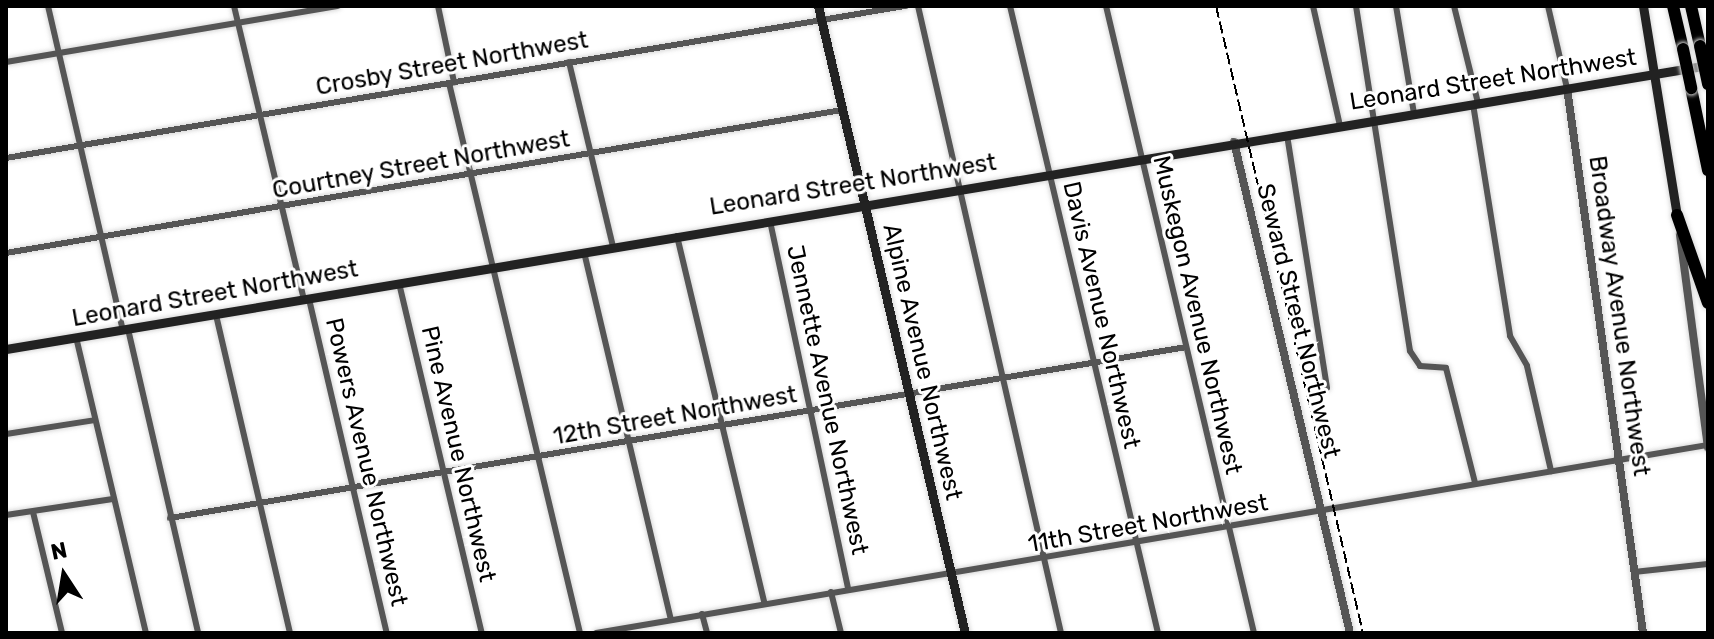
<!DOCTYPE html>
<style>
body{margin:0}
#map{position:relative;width:1714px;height:639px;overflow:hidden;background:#fff;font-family:Rubik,sans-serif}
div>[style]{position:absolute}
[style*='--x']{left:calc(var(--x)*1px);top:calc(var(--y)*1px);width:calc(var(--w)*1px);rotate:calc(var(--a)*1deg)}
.roads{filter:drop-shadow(0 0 2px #dbdbdb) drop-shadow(0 0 2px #dbdbdb)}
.minor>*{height:6px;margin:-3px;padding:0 3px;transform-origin:3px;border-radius:3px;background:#555}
.tertiary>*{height:8px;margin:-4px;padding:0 4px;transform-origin:4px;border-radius:4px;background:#555}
.secondary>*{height:9px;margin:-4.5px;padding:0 4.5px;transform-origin:4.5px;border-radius:4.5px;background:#222}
.motorway>*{height:12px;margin:-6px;padding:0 6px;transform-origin:6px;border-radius:6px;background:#000}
.rail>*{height:2px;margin-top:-1px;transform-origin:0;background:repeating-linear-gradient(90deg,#000 0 12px,transparent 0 16px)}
.bridges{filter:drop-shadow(0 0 2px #dbdbdb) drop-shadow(0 0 2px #dbdbdb)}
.motorway-bridge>*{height:12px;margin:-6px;padding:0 6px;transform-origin:6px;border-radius:6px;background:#000}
span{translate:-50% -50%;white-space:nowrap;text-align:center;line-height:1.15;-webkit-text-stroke:6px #fff;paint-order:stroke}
.street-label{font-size:24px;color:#000}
.frame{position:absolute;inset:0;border:8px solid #000;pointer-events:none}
.north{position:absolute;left:24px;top:535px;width:80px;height:80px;-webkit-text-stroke:6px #fff;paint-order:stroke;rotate:348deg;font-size:22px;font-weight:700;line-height:32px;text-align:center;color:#000}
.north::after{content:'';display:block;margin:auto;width:28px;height:36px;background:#000;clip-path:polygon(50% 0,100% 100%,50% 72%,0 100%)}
</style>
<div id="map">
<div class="roads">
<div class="minor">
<div style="--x:48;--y:6;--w:333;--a:77"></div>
<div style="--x:234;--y:6;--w:302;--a:76.6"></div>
<div style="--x:438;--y:6;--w:78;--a:78.1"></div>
<div style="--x:918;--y:6;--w:643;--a:77.15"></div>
<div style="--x:1010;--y:6;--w:644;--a:76.72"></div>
<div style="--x:1106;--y:6;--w:644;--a:76.72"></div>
<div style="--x:1313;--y:6;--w:123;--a:77.3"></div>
<div style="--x:1356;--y:6;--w:349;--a:81.1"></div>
<div style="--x:1410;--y:351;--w:18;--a:56"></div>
<div style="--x:1420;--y:366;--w:26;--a:4"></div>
<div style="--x:1446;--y:368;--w:119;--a:75.8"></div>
<div style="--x:1396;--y:6;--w:109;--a:80.5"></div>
<div style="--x:1454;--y:6;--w:100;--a:76.1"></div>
<div style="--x:1548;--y:6;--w:84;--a:77"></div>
<div style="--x:6;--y:62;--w:336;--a:-9.6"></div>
<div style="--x:569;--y:62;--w:190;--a:76.6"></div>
<div style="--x:449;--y:83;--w:565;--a:76.6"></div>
<div style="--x:1473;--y:104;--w:235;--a:80.9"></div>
<div style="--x:1510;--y:336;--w:34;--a:60"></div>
<div style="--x:1527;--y:366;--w:108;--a:77.1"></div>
<div style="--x:1287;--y:135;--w:256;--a:81"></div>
<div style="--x:6;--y:158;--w:912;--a:-9.6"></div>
<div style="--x:770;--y:221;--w:376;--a:78"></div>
<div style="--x:677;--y:236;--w:376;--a:76.6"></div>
<div style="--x:584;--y:252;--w:378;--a:76.7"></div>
<div style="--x:6;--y:253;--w:848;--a:-9.71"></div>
<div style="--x:399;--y:283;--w:360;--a:76.7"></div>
<div style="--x:309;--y:299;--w:343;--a:76.9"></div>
<div style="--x:216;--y:315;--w:326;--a:76.9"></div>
<div style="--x:128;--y:329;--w:312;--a:77"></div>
<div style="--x:76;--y:337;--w:304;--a:76.7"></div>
<div style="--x:6;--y:434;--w:90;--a:-8.9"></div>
<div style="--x:33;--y:512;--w:124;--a:76.5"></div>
<div style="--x:6;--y:515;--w:108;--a:-8.5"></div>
<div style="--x:170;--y:518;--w:1030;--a:-9.55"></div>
<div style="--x:1634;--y:572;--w:74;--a:-6.2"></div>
<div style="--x:831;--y:592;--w:42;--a:76.3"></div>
<div style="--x:702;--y:614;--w:20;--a:75"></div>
<div style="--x:596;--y:633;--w:1128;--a:-9.6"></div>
</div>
<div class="tertiary">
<div style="--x:1567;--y:88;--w:550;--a:82.06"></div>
<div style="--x:1234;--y:142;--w:505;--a:76.71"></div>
<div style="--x:1680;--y:235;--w:214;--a:82.5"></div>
</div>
<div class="secondary">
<div style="--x:818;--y:6;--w:644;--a:76.81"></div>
<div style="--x:1643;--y:6;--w:212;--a:80.8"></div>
<div style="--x:6;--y:349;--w:1726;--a:-9.47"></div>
</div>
<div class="motorway">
<div style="--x:1673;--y:6;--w:44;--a:76.9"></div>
<div style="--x:1691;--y:6;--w:41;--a:77.3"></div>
<div style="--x:1691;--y:88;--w:84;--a:78.3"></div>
<div style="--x:1677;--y:215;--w:93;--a:70.6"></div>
</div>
</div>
<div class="rail">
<div style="--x:1216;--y:6;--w:644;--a:76.81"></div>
</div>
<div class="bridges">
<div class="motorway-bridge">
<div style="--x:1700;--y:46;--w:39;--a:78"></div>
<div style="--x:1683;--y:49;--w:40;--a:78"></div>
</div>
</div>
<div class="street-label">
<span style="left:452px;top:64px;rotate:-10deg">Crosby Street Northwest</span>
<span style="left:1493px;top:80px;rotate:-9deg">Leonard Street Northwest</span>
<span style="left:421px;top:165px;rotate:-10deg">Courtney Street Northwest</span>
<span style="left:853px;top:185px;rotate:-9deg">Leonard Street Northwest</span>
<span style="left:215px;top:294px;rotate:-10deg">Leonard Street Northwest</span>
<span style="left:1101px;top:315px;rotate:77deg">Davis Avenue Northwest</span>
<span style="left:1197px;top:315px;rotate:77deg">Muskegon Avenue Northwest</span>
<span style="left:1619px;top:316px;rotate:82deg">Broadway Avenue Northwest</span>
<span style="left:1298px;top:321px;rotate:76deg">Seward Street Northwest</span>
<span style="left:922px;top:362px;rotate:77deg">Alpine Avenue Northwest</span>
<span style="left:827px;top:400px;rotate:78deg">Jennette Avenue Northwest</span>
<span style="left:675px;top:416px;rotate:-10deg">12th Street Northwest</span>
<span style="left:458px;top:454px;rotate:77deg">Pine Avenue Northwest</span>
<span style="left:366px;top:462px;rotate:77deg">Powers Avenue Northwest</span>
<span style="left:1148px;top:524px;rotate:-10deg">11th Street Northwest</span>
</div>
<div class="frame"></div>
<div class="north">N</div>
</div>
